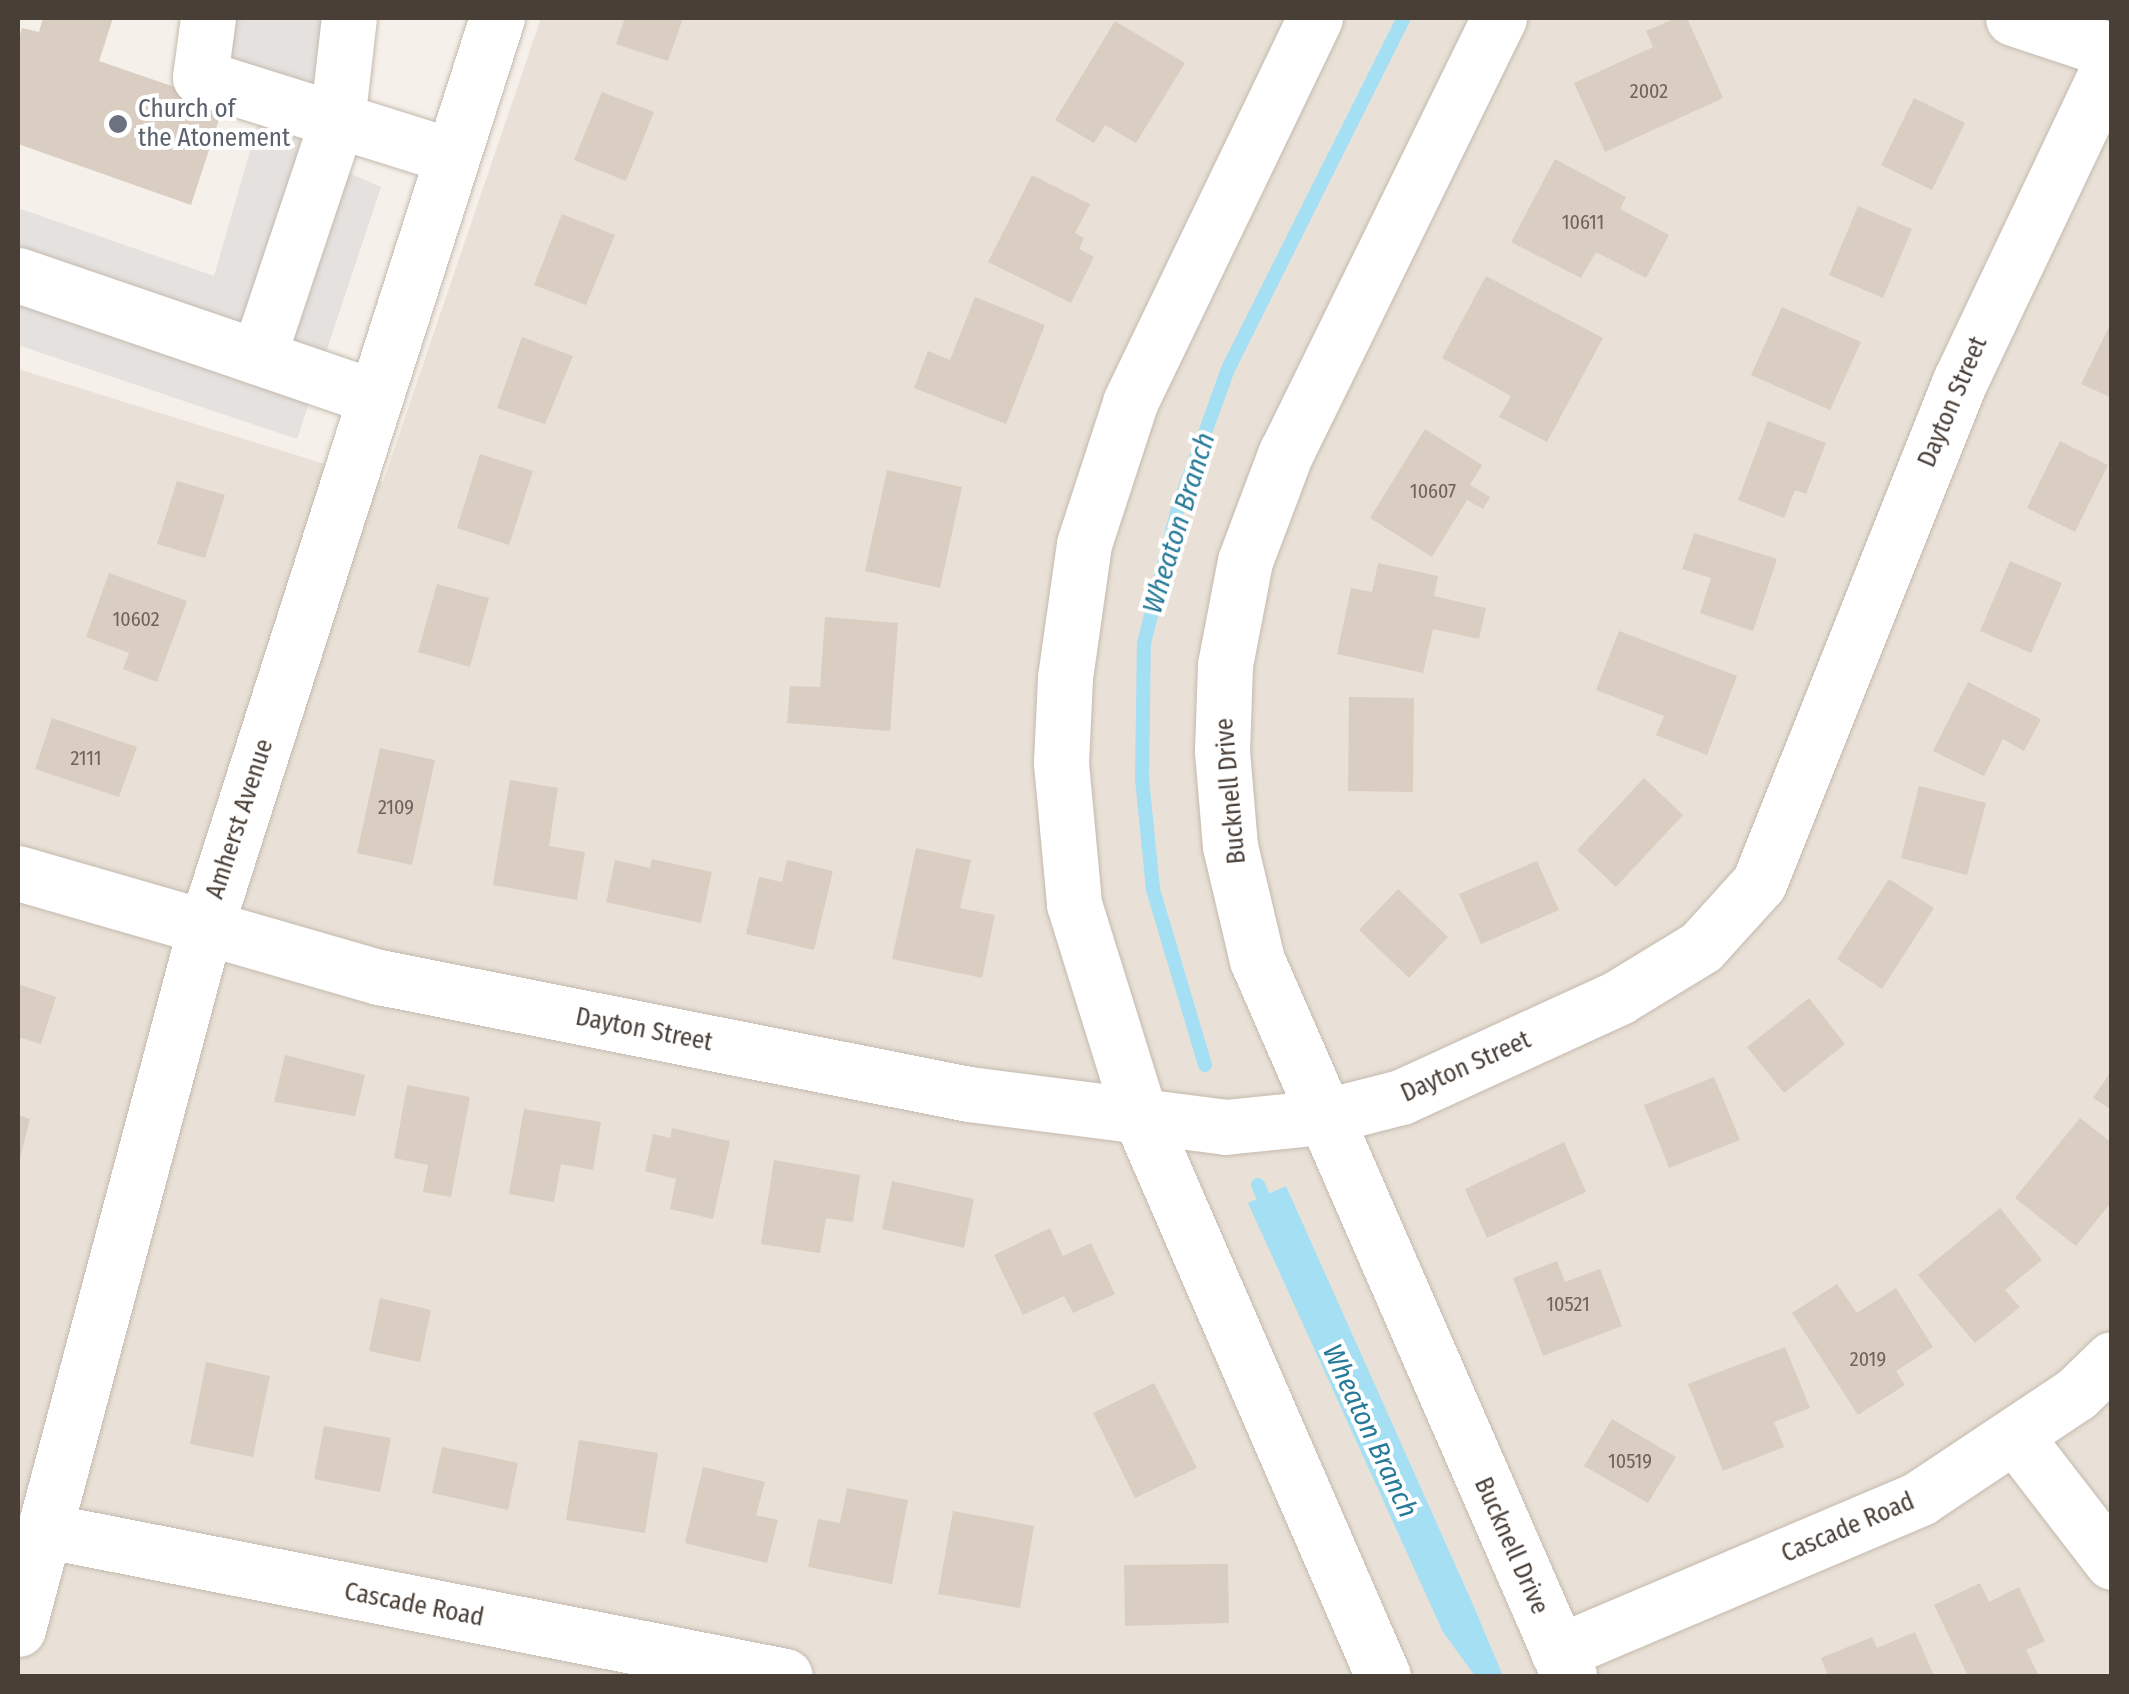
<!DOCTYPE html>
<style>
body{margin:0}
#map{position:relative;width:2129px;height:1694px;overflow:hidden;background:#f5f0e9;font-family:"Fira Sans Condensed",sans-serif}
div>[style]{position:absolute}
[style*='--x']{left:calc(var(--x)*1px);top:calc(var(--y)*1px);width:calc(var(--w)*1px);rotate:calc(var(--a)*1deg)}
.residential>*{inset:0;background:#e9e1d7}
.parking>*{inset:0;background:#e4e1de}
.water>*{inset:0;background:#a4dff3}
.stream>*{height:14px;margin:-7px;padding:0 7px;transform-origin:7px;border-radius:7px;background:#a4dff3}
.building>*{inset:0;background:#dacdc1}
.roads{filter:drop-shadow(0 0 2px #c4b9ae) drop-shadow(0 0 2px #c4b9ae)}
.minor>*{height:55px;margin:-27.5px;padding:0 27.5px;transform-origin:27.5px;border-radius:27.5px;background:#fff}
.dots>*{width:28px;height:28px;translate:-50% -50%;box-sizing:border-box;border:5px solid #fff;border-radius:50%}
span{translate:-50% -50%;white-space:nowrap;text-align:center;line-height:1.15;-webkit-text-stroke:8px #fff;paint-order:stroke}
.number-label{font-size:20px;color:#6e625a}
.number-label span{-webkit-text-stroke-width:0}
.worship-label{font-size:25px;color:#5b616d}
.left{translate:0 -50%;text-align:left}
.street-label{font-size:25px;color:#4a3f37}
.water-label{font-size:28px;color:#267a99;font-style:italic}
.frame{position:absolute;inset:0;border:20px solid #4a3f37;pointer-events:none}
</style>
<div id="map">
<div class="residential">
<div style="clip-path:polygon(541px 18px,2111px 18px,2111px 1676px,18px 1676px,18px 369px,383px 482px)"></div>
</div>
<div class="parking">
<div style="clip-path:polygon(208px 18px,349px 18px,324px 162px,381px 187px,297px 439px,18px 345px,18px 208px,214px 276px,265px 99px,200px 77px)"></div>
</div>
<div class="water">
<div style="clip-path:polygon(1286px 1186px,1471px 1600px,1503px 1676px,1475px 1676px,1443px 1632px,1248px 1203px)"></div>
</div>
<div class="stream">
<div style="--x:1205;--y:1065;--w:184;--a:-106.5"></div>
<div style="--x:1153;--y:889;--w:111;--a:-95.7"></div>
<div style="--x:1142;--y:779;--w:136;--a:-89.2"></div>
<div style="--x:1144;--y:643;--w:142;--a:-75.8"></div>
<div style="--x:1179;--y:505;--w:145;--a:-70.2"></div>
<div style="--x:1228;--y:369;--w:393;--a:-63.4"></div>
<div style="--x:1258;--y:1185;--w:30;--a:66"></div>
</div>
<div class="building">
<div style="clip-path:polygon(43px 18px,113px 18px,99px 61px,224px 104px,191px 205px,18px 144px,18px 42px,22px 28px,39px 32px)"></div>
<div style="clip-path:polygon(625px 18px,683px 18px,668px 61px,616px 44px)"></div>
<div style="clip-path:polygon(1676px 18px,1687px 18px,1723px 98px,1605px 152px,1574px 83px,1653px 47px,1646px 31px)"></div>
<div style="clip-path:polygon(1115px 21px,1185px 63px,1136px 143px,1105px 125px,1094px 143px,1055px 120px)"></div>
<div style="clip-path:polygon(602px 92px,654px 112px,626px 181px,574px 160px)"></div>
<div style="clip-path:polygon(1914px 98px,1965px 123px,1932px 190px,1881px 165px)"></div>
<div style="clip-path:polygon(1555px 159px,1626px 197px,1620px 209px,1669px 235px,1646px 278px,1596px 252px,1581px 278px,1511px 242px)"></div>
<div style="clip-path:polygon(1032px 175px,1090px 204px,1075px 233px,1084px 238px,1079px 249px,1094px 257px,1071px 303px,988px 262px)"></div>
<div style="clip-path:polygon(1858px 206px,1912px 229px,1883px 298px,1829px 275px)"></div>
<div style="clip-path:polygon(562px 214px,615px 235px,586px 305px,534px 285px)"></div>
<div style="clip-path:polygon(1486px 276px,1603px 338px,1547px 442px,1499px 417px,1511px 396px,1442px 358px)"></div>
<div style="clip-path:polygon(975px 297px,1045px 325px,1006px 424px,914px 388px,928px 351px,950px 360px)"></div>
<div style="clip-path:polygon(1782px 307px,1861px 342px,1830px 410px,1751px 375px)"></div>
<div style="clip-path:polygon(2112px 321px,2112px 398px,2081px 384px)"></div>
<div style="clip-path:polygon(522px 337px,573px 356px,545px 424px,497px 408px)"></div>
<div style="clip-path:polygon(1768px 421px,1826px 443px,1806px 494px,1795px 490px,1784px 518px,1738px 500px)"></div>
<div style="clip-path:polygon(1425px 429px,1482px 465px,1470px 485px,1490px 497px,1483px 509px,1467px 500px,1432px 557px,1370px 518px)"></div>
<div style="clip-path:polygon(2060px 441px,2108px 465px,2075px 532px,2027px 508px)"></div>
<div style="clip-path:polygon(480px 454px,533px 471px,509px 545px,457px 528px)"></div>
<div style="clip-path:polygon(887px 470px,962px 487px,940px 588px,865px 571px)"></div>
<div style="clip-path:polygon(177px 481px,225px 495px,205px 558px,157px 544px)"></div>
<div style="clip-path:polygon(1694px 533px,1777px 559px,1753px 631px,1700px 613px,1711px 578px,1682px 569px)"></div>
<div style="clip-path:polygon(2010px 561px,2062px 583px,2031px 653px,1980px 631px)"></div>
<div style="clip-path:polygon(1378px 563px,1438px 576px,1434px 596px,1486px 608px,1479px 639px,1433px 629px,1423px 673px,1337px 654px,1351px 588px,1372px 592px)"></div>
<div style="clip-path:polygon(109px 573px,187px 601px,157px 682px,123px 669px,129px 653px,86px 637px)"></div>
<div style="clip-path:polygon(437px 584px,489px 598px,470px 667px,418px 652px)"></div>
<div style="clip-path:polygon(825px 617px,898px 623px,890px 731px,787px 723px,790px 686px,820px 687px)"></div>
<div style="clip-path:polygon(1619px 631px,1737px 676px,1707px 755px,1656px 735px,1664px 716px,1596px 690px)"></div>
<div style="clip-path:polygon(1968px 682px,2041px 719px,2024px 751px,2003px 739px,1984px 776px,1933px 751px)"></div>
<div style="clip-path:polygon(1349px 697px,1414px 698px,1413px 792px,1348px 791px)"></div>
<div style="clip-path:polygon(52px 718px,137px 747px,119px 797px,35px 769px)"></div>
<div style="clip-path:polygon(380px 748px,435px 760px,412px 865px,357px 853px)"></div>
<div style="clip-path:polygon(1644px 778px,1683px 815px,1616px 887px,1577px 850px)"></div>
<div style="clip-path:polygon(510px 780px,558px 788px,549px 846px,585px 852px,577px 900px,493px 885px)"></div>
<div style="clip-path:polygon(1919px 786px,1986px 803px,1967px 875px,1901px 858px)"></div>
<div style="clip-path:polygon(916px 848px,971px 860px,960px 908px,995px 915px,982px 978px,892px 959px)"></div>
<div style="clip-path:polygon(652px 859px,712px 872px,701px 923px,606px 902px,615px 860px,650px 868px)"></div>
<div style="clip-path:polygon(787px 860px,833px 871px,814px 950px,746px 934px,759px 877px,782px 882px)"></div>
<div style="clip-path:polygon(1537px 861px,1559px 910px,1481px 944px,1459px 894px)"></div>
<div style="clip-path:polygon(1889px 879px,1934px 908px,1882px 989px,1837px 959px)"></div>
<div style="clip-path:polygon(1398px 889px,1448px 937px,1409px 978px,1359px 930px)"></div>
<div style="clip-path:polygon(18px 984px,56px 997px,41px 1044px,18px 1037px)"></div>
<div style="clip-path:polygon(1809px 998px,1845px 1044px,1784px 1093px,1747px 1047px)"></div>
<div style="clip-path:polygon(285px 1055px,365px 1075px,355px 1116px,274px 1102px)"></div>
<div style="clip-path:polygon(2112px 1070px,2112px 1110px,2093px 1098px)"></div>
<div style="clip-path:polygon(1714px 1077px,1740px 1140px,1669px 1168px,1644px 1105px)"></div>
<div style="clip-path:polygon(407px 1085px,470px 1097px,451px 1197px,423px 1192px,428px 1165px,394px 1158px)"></div>
<div style="clip-path:polygon(524px 1109px,601px 1122px,593px 1170px,561px 1164px,554px 1202px,509px 1194px)"></div>
<div style="clip-path:polygon(18px 1115px,30px 1119px,19px 1162px,18px 1161px)"></div>
<div style="clip-path:polygon(2080px 1118px,2112px 1143px,2112px 1201px,2076px 1246px,2015px 1198px)"></div>
<div style="clip-path:polygon(672px 1128px,730px 1141px,713px 1219px,670px 1209px,676px 1179px,645px 1171px,653px 1134px,670px 1138px)"></div>
<div style="clip-path:polygon(1564px 1142px,1586px 1192px,1487px 1238px,1465px 1189px)"></div>
<div style="clip-path:polygon(774px 1160px,860px 1175px,853px 1222px,826px 1218px,820px 1253px,761px 1244px)"></div>
<div style="clip-path:polygon(892px 1181px,974px 1199px,964px 1248px,882px 1229px)"></div>
<div style="clip-path:polygon(2000px 1208px,2042px 1260px,2005px 1290px,2020px 1307px,1975px 1343px,1918px 1275px)"></div>
<div style="clip-path:polygon(1050px 1228px,1063px 1256px,1091px 1243px,1115px 1294px,1073px 1313px,1064px 1296px,1023px 1315px,994px 1255px)"></div>
<div style="clip-path:polygon(1557px 1261px,1565px 1282px,1600px 1269px,1622px 1326px,1543px 1356px,1513px 1278px)"></div>
<div style="clip-path:polygon(1837px 1284px,1857px 1313px,1896px 1288px,1933px 1347px,1896px 1371px,1905px 1385px,1858px 1415px,1792px 1313px)"></div>
<div style="clip-path:polygon(380px 1298px,431px 1310px,420px 1362px,369px 1351px)"></div>
<div style="clip-path:polygon(1785px 1347px,1810px 1408px,1774px 1422px,1784px 1447px,1723px 1471px,1688px 1384px)"></div>
<div style="clip-path:polygon(206px 1362px,270px 1376px,253px 1457px,190px 1444px)"></div>
<div style="clip-path:polygon(1154px 1383px,1197px 1468px,1135px 1498px,1093px 1413px)"></div>
<div style="clip-path:polygon(1612px 1419px,1676px 1457px,1648px 1503px,1584px 1466px)"></div>
<div style="clip-path:polygon(324px 1426px,391px 1438px,380px 1492px,314px 1479px)"></div>
<div style="clip-path:polygon(579px 1440px,658px 1453px,645px 1533px,566px 1520px)"></div>
<div style="clip-path:polygon(442px 1447px,518px 1463px,508px 1510px,432px 1493px)"></div>
<div style="clip-path:polygon(703px 1467px,765px 1482px,756px 1515px,778px 1520px,767px 1563px,685px 1543px)"></div>
<div style="clip-path:polygon(847px 1488px,908px 1500px,892px 1584px,808px 1567px,818px 1519px,840px 1523px)"></div>
<div style="clip-path:polygon(953px 1511px,1034px 1526px,1020px 1608px,938px 1594px)"></div>
<div style="clip-path:polygon(1228px 1564px,1229px 1623px,1125px 1626px,1124px 1565px)"></div>
<div style="clip-path:polygon(1980px 1583px,1989px 1602px,2019px 1587px,2045px 1641px,2026px 1650px,2039px 1676px,1968px 1676px,1934px 1605px)"></div>
<div style="clip-path:polygon(1915px 1632px,1934px 1676px,1828px 1676px,1821px 1658px,1872px 1637px,1877px 1648px)"></div>
</div>
<div class="roads">
<div class="minor">
<div style="--x:208;--y:18;--w:60;--a:97.7"></div>
<div style="--x:200;--y:77;--w:264;--a:17.4"></div>
<div style="--x:1315;--y:18;--w:427;--a:115.7"></div>
<div style="--x:1130;--y:403;--w:148;--a:108.1"></div>
<div style="--x:1084;--y:544;--w:135;--a:98.1"></div>
<div style="--x:1065;--y:678;--w:85;--a:92.7"></div>
<div style="--x:1061;--y:763;--w:142;--a:84.7"></div>
<div style="--x:1074;--y:904;--w:222;--a:72.7"></div>
<div style="--x:1140;--y:1116;--w:610;--a:66.54"></div>
<div style="--x:1499;--y:18;--w:483;--a:116.1"></div>
<div style="--x:1286;--y:452;--w:116;--a:110.6"></div>
<div style="--x:1245;--y:561;--w:106;--a:100.9"></div>
<div style="--x:1225;--y:665;--w:86;--a:92"></div>
<div style="--x:1222;--y:751;--w:95;--a:85.2"></div>
<div style="--x:1230;--y:846;--w:117;--a:76.7"></div>
<div style="--x:1257;--y:960;--w:781;--a:66.45"></div>
<div style="--x:2013;--y:18;--w:104;--a:18.4"></div>
<div style="--x:18;--y:275;--w:377;--a:18.9"></div>
<div style="--x:258;--y:357;--w:249;--a:-71.5"></div>
<div style="--x:337;--y:121;--w:104;--a:-83.4"></div>
<div style="--x:18;--y:873;--w:376;--a:16.1"></div>
<div style="--x:379;--y:977;--w:601;--a:11.22"></div>
<div style="--x:969;--y:1094;--w:258;--a:7.3"></div>
<div style="--x:1225;--y:1127;--w:99;--a:-5.8"></div>
<div style="--x:1323;--y:1117;--w:81;--a:-14.4"></div>
<div style="--x:1401;--y:1097;--w:240;--a:-24.6"></div>
<div style="--x:1619;--y:997;--w:96;--a:-31.4"></div>
<div style="--x:1701;--y:947;--w:86;--a:-47.8"></div>
<div style="--x:1759;--y:883;--w:541;--a:-68.18"></div>
<div style="--x:1960;--y:381;--w:354;--a:-64.6"></div>
<div style="--x:2015;--y:1436;--w:159;--a:52.4"></div>
<div style="--x:43;--y:1530;--w:756;--a:11.13"></div>
<div style="--x:18;--y:1629;--w:721;--a:-75.06"></div>
<div style="--x:204;--y:932;--w:960;--a:-72.23"></div>
<div style="--x:1558;--y:1652;--w:393;--a:-23"></div>
<div style="--x:1920;--y:1498;--w:187;--a:-33.7"></div>
<div style="--x:2076;--y:1394;--w:50;--a:-44.2"></div>
</div>
</div>
<div class="dots">
<div style="left:118px;top:124px;background:#6b7280"></div>
</div>
<div class="number-label">
<span style="left:1649px;top:91px">2002</span>
<span style="left:1583px;top:222px">10611</span>
<span style="left:1433px;top:491px">10607</span>
<span style="left:136px;top:619px">10602</span>
<span style="left:86px;top:758px">2111</span>
<span style="left:396px;top:807px">2109</span>
<span style="left:1568px;top:1304px">10521</span>
<span style="left:1868px;top:1359px">2019</span>
<span style="left:1630px;top:1461px">10519</span>
</div>
<div class="worship-label">
<span class="left" style="left:138px;top:124px">Church of<br>the Atonement</span>
</div>
<div class="street-label">
<span style="left:1953px;top:402px;rotate:-67deg">Dayton Street</span>
<span style="left:1231px;top:791px;rotate:-95deg">Bucknell Drive</span>
<span style="left:240px;top:819px;rotate:-72deg">Amherst Avenue</span>
<span style="left:644px;top:1030px;rotate:11deg">Dayton Street</span>
<span style="left:1466px;top:1067px;rotate:-24deg">Dayton Street</span>
<span style="left:1848px;top:1528px;rotate:-23deg">Cascade Road</span>
<span style="left:1511px;top:1546px;rotate:66deg">Bucknell Drive</span>
<span style="left:414px;top:1605px;rotate:11deg">Cascade Road</span>
</div>
<div class="water-label">
<span style="left:1179px;top:523px;rotate:-73deg">Wheaton Branch</span>
<span style="left:1370px;top:1431px;rotate:65deg">Wheaton Branch</span>
</div>
<div class="frame"></div>
</div>
